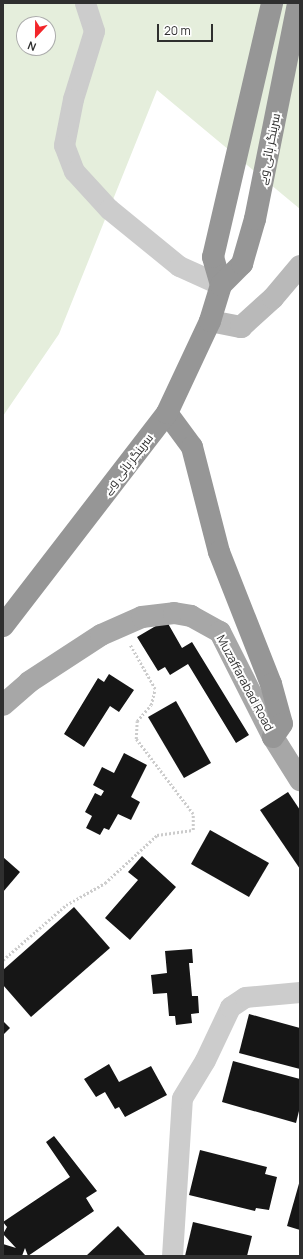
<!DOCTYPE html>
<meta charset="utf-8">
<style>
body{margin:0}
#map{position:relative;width:303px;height:1259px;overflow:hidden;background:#fff;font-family:Manrope,Cairo,sans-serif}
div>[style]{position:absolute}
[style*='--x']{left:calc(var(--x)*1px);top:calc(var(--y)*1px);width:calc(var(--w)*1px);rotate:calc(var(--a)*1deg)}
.green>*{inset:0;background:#e5eedc}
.building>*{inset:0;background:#161616}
.path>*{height:2.5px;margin-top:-1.25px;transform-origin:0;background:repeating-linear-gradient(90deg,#ccc 0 2px,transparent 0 4px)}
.street>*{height:21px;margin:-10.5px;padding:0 10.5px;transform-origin:10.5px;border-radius:10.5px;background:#ccc}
.secondary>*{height:22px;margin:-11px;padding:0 11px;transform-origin:11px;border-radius:11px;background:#b9b9b9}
.primary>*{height:22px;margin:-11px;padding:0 11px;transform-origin:11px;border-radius:11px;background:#a7a7a7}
.highway>*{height:22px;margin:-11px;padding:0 11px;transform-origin:11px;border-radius:11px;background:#969696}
span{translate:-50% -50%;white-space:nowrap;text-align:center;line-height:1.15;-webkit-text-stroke:4px #fff;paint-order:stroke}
.street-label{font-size:12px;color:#2f2f2f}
.frame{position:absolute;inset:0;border:4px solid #2f2f2f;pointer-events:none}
.north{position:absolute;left:16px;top:16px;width:40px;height:40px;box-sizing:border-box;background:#fff;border:1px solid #acacac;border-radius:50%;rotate:202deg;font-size:11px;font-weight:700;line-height:16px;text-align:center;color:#2f2f2f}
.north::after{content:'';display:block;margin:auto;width:14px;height:18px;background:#f3252a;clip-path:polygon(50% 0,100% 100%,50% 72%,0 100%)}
.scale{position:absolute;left:157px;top:24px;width:56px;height:18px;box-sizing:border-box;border:2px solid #2f2f2f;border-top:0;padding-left:5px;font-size:12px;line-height:14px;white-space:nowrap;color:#2f2f2f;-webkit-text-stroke:3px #fff;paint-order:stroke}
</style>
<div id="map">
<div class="green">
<div style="clip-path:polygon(evenodd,3px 3px,300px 3px,300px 209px,157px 90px,59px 334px,3px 416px,3px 3px,24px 24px,48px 24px,48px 48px,24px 48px,24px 24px)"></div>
</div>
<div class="building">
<div style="clip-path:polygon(166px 620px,182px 648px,192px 642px,249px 735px,236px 743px,188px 664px,170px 675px,165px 667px,158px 671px,137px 637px)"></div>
<div style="clip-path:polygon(109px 674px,134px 690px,119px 712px,110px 706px,84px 747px,64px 734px,98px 678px,104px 682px)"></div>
<div style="clip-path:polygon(176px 701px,211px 763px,184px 778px,148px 717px)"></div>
<div style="clip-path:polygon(124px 753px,147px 765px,131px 797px,140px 802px,131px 820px,118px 814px,109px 830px,104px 828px,100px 835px,86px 828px,92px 816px,85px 812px,95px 793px,101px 796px,104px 791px,93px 785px,102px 767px,114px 773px)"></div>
<div style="clip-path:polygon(288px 792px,300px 810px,300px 869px,260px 810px)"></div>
<div style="clip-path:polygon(210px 830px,269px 863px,249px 897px,191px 864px)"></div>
<div style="clip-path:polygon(142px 856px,176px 887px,130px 940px,105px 918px,138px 880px,128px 872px)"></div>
<div style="clip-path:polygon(3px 857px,20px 872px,3px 892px)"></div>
<div style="clip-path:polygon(74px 907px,110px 948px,31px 1017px,3px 985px,3px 970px)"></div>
<div style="clip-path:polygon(192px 949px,193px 963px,189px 963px,192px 996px,198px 996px,199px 1013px,191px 1014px,192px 1023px,176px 1025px,175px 1016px,169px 1016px,167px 993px,153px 994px,151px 975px,167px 973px,165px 951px)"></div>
<div style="clip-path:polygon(249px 1014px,300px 1028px,300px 1069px,239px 1053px)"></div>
<div style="clip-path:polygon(3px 1021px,10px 1028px,3px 1035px)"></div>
<div style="clip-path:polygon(233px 1061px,300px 1079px,300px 1107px,296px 1123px,222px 1102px)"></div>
<div style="clip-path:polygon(109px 1064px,119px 1082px,151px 1066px,167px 1095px,125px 1117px,119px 1107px,115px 1109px,105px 1092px,96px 1097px,84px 1079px)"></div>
<div style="clip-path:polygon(54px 1136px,97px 1191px,86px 1198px,94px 1211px,28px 1256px,25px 1248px,22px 1256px,3px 1256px,3px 1244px,16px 1248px,3px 1234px,7px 1227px,3px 1222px,70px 1177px,46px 1142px)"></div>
<div style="clip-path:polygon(200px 1150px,267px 1167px,265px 1174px,277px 1177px,269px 1210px,256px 1208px,255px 1211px,189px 1195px)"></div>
<div style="clip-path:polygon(300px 1180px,300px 1230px,287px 1226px)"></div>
<div style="clip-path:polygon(193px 1222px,252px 1236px,247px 1256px,185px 1256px)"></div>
<div style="clip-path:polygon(118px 1226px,146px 1256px,86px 1256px)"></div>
</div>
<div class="path">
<div style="--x:3;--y:960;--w:84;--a:-41.1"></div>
<div style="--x:66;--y:905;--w:45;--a:-29.4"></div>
<div style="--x:105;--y:883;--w:71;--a:-42.7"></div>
<div style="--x:157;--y:835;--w:36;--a:-8"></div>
<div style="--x:193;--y:830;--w:16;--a:-90"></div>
<div style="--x:193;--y:814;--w:94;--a:-127.2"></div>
<div style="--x:136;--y:739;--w:18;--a:-87"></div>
<div style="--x:137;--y:721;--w:21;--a:-49"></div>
<div style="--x:151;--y:705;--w:16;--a:-76"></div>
<div style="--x:155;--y:689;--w:51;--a:-119.6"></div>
</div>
<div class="street">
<div style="--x:85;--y:3;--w:29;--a:72"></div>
<div style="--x:94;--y:31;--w:71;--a:107.2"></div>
<div style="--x:73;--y:99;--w:47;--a:101.1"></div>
<div style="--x:64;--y:145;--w:28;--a:69"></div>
<div style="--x:74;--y:171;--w:52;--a:47.4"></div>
<div style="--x:109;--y:209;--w:90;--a:39.2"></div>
<div style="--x:179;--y:266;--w:46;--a:24.3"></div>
<div style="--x:172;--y:1256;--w:158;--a:-86.4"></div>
<div style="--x:182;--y:1098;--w:44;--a:-58.8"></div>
<div style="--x:205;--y:1060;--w:59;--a:-64.7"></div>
<div style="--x:230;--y:1007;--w:18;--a:-34"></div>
<div style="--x:245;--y:997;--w:55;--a:-5.2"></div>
</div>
<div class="secondary">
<div style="--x:210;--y:321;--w:32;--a:11"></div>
<div style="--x:241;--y:327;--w:43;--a:-42.2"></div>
<div style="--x:273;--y:298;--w:42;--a:-49.8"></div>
</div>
<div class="primary">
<div style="--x:3;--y:705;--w:35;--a:-41"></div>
<div style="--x:29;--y:682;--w:86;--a:-33.1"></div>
<div style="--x:101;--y:635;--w:45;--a:-23.7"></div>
<div style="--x:142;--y:617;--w:32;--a:-7"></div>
<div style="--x:174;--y:613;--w:17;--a:10"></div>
<div style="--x:191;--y:616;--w:33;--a:29"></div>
<div style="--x:220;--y:632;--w:118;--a:63.2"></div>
<div style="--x:273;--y:737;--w:51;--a:57.9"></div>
</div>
<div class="highway">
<div style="--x:221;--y:285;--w:29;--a:-106"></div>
<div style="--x:213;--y:257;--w:261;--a:-76.9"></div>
<div style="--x:167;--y:413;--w:42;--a:53.7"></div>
<div style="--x:192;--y:447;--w:108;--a:75.6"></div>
<div style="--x:219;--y:552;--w:142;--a:68.5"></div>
<div style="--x:271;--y:684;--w:41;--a:74.6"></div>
<div style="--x:282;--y:724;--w:16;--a:125"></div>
<div style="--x:3;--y:626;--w:269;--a:-52.4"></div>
<div style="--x:167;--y:413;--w:102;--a:-64.9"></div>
<div style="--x:210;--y:321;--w:38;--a:-73"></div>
<div style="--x:221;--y:285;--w:30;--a:-45"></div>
<div style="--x:242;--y:264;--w:47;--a:-73.9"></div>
<div style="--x:255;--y:219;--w:220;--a:-78.7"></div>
</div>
<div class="street-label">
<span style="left:269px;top:149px;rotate:-79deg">سرینگر ہائی وے</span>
<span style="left:128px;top:464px;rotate:-52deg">سرینگر ہائی وے</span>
<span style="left:245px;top:683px;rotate:62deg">Muzaffarabad Road</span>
</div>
<div class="frame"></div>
<div class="north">N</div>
<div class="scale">20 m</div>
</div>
